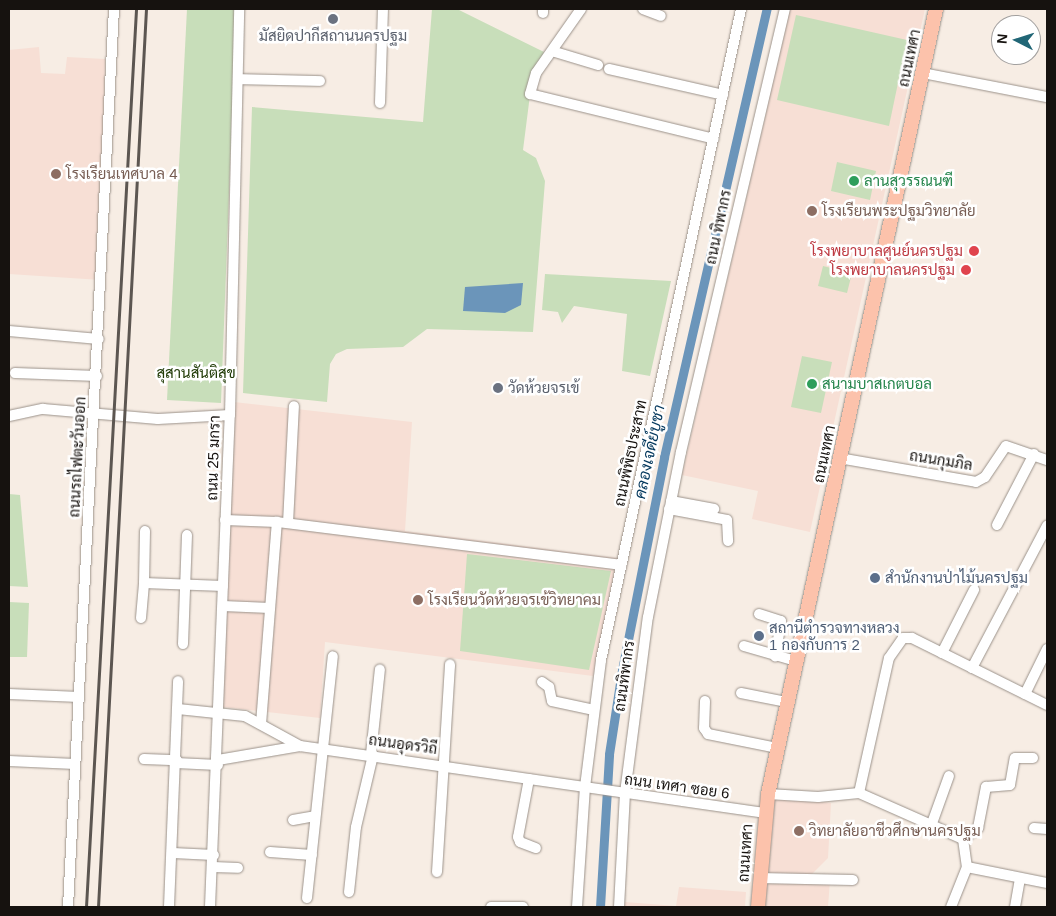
<!DOCTYPE html>
<meta charset="utf-8">
<style>
body{margin:0}
#map{position:relative;width:1056px;height:916px;overflow:hidden;background:#f7ede4;font-family:Helvetica,Sarabun,sans-serif}
div>[style]{position:absolute}
[style*='--x']{left:calc(var(--x)*1px);top:calc(var(--y)*1px);width:calc(var(--w)*1px);rotate:calc(var(--a)*1deg)}
.education>*{inset:0;background:#f7dfd5}
.green>*{inset:0;background:#c8deba}
.water>*{inset:0;background:#6b95ba}
.canal>*{height:9px;margin:-4.5px;padding:0 4.5px;transform-origin:4.5px;border-radius:4.5px;background:#6b95ba}
.roads{filter:drop-shadow(0 0 1px #9b928a) drop-shadow(0 0 1px #9b928a)}
.minor>*{height:10px;margin:-5px;padding:0 5px;transform-origin:5px;border-radius:5px;background:#fff}
.major>*{height:14px;margin:-7px;padding:0 7px;transform-origin:7px;border-radius:7px;background:#fcc2ab}
.rail>*{height:2.5px;margin:-1.25px;padding:0 1.25px;transform-origin:1.25px;border-radius:1.25px;background:#5c5651}
.dots>*{width:14px;height:14px;translate:-50% -50%;box-sizing:border-box;border:2px solid #fff;border-radius:50%}
span{translate:-50% -50%;white-space:nowrap;text-align:center;line-height:1.15;-webkit-text-stroke:5px #fff;paint-order:stroke}
.worship-label{font-size:15px;color:#5b616d}
.left{translate:0 -50%;text-align:left}
.street-label{font-size:15px;color:#16120f}
.education-label{font-size:15px;color:#785e54}
.leisure-label{font-size:15px;color:#27864d}
.health-label{font-size:15px;color:#be3a42}
.right{translate:-100% -50%;text-align:right}
.park-label{font-size:15px;color:#223c08}
.service-label{font-size:15px;color:#4e5e75}
.water-label{font-size:16px;color:#04385d;font-style:italic}
.frame{position:absolute;inset:0;border:10px solid #16120f;pointer-events:none}
.north{position:absolute;left:991px;top:15px;width:50px;height:50px;box-sizing:border-box;background:#fff;border:1px solid #a2a09f;border-radius:50%;rotate:275deg;font-size:14px;font-weight:700;line-height:20px;text-align:center;color:#16120f}
.north::after{content:'';display:block;margin:auto;width:18px;height:22px;background:#216676;clip-path:polygon(50% 0,100% 100%,50% 72%,0 100%)}
</style>
<div id="map">
<div class="education">
<div style="clip-path:polygon(790px 9px,925px 9px,810px 532px,752px 519px,758px 491px,682px 475px)"></div>
<div style="clip-path:polygon(39px 47px,41px 73px,65px 74px,67px 57px,105px 59px,101px 280px,9px 274px,9px 50px)"></div>
<div style="clip-path:polygon(234px 402px,412px 422px,405px 531px,617px 558px,593px 676px,325px 642px,320px 718px,223px 707px)"></div>
<div style="clip-path:polygon(772px 794px,831px 803px,828px 858px,806px 880px,830px 880px,828px 907px,765px 907px)"></div>
<div style="clip-path:polygon(679px 887px,746px 892px,745px 907px,624px 907px,625px 902px,676px 906px)"></div>
</div>
<div class="green">
<div style="clip-path:polygon(187px 9px,236px 9px,221px 403px,167px 400px)"></div>
<div style="clip-path:polygon(432px 9px,457px 9px,544px 52px,531px 87px,523px 150px,536px 158px,545px 181px,533px 332px,427px 329px,403px 347px,347px 349px,336px 354px,330px 364px,327px 402px,243px 393px,252px 107px,423px 122px)"></div>
<div style="clip-path:polygon(796px 15px,907px 40px,889px 126px,777px 100px)"></div>
<div style="clip-path:polygon(837px 162px,876px 171px,870px 200px,831px 191px)"></div>
<div style="clip-path:polygon(823px 266px,852px 273px,847px 293px,818px 286px)"></div>
<div style="clip-path:polygon(545px 274px,671px 281px,650px 376px,622px 371px,627px 314px,574px 306px,562px 323px,558px 312px,542px 310px)"></div>
<div style="clip-path:polygon(802px 356px,832px 362px,821px 413px,791px 407px)"></div>
<div style="clip-path:polygon(9px 494px,20px 495px,28px 587px,9px 586px)"></div>
<div style="clip-path:polygon(467px 554px,611px 571px,589px 670px,460px 651px)"></div>
<div style="clip-path:polygon(9px 602px,29px 603px,27px 657px,9px 657px)"></div>
</div>
<div class="water">
<div style="clip-path:polygon(523px 283px,521px 305px,505px 313px,463px 311px,465px 287px)"></div>
</div>
<div class="canal">
<div style="--x:600;--y:907;--w:153;--a:-86.6"></div>
<div style="--x:609;--y:754;--w:85;--a:-81.2"></div>
<div style="--x:622;--y:670;--w:217;--a:-78.8"></div>
<div style="--x:664;--y:457;--w:460;--a:-77.1"></div>
</div>
<div class="roads">
<div class="minor">
<div style="--x:543;--y:9;--w:4;--a:90"></div>
<div style="--x:581;--y:9;--w:78;--a:125.1"></div>
<div style="--x:536;--y:73;--w:22;--a:106"></div>
<div style="--x:530;--y:94;--w:189;--a:13.7"></div>
<div style="--x:643;--y:9;--w:19;--a:21"></div>
<div style="--x:555;--y:52;--w:45;--a:16.8"></div>
<div style="--x:609;--y:69;--w:117;--a:12.8"></div>
<div style="--x:923;--y:73;--w:126;--a:11"></div>
<div style="--x:238;--y:79;--w:82;--a:1.4"></div>
<div style="--x:380;--y:103;--w:94;--a:-88.2"></div>
<div style="--x:9;--y:331;--w:90;--a:5.1"></div>
<div style="--x:15;--y:373;--w:82;--a:2.1"></div>
<div style="--x:9;--y:416;--w:35;--a:-12"></div>
<div style="--x:43;--y:409;--w:115;--a:5"></div>
<div style="--x:158;--y:419;--w:72;--a:-3.2"></div>
<div style="--x:839;--y:458;--w:139;--a:9.9"></div>
<div style="--x:976;--y:482;--w:10;--a:-29"></div>
<div style="--x:985;--y:477;--w:37;--a:-56"></div>
<div style="--x:1006;--y:446;--w:43;--a:18.9"></div>
<div style="--x:671;--y:501;--w:44;--a:10.5"></div>
<div style="--x:669;--y:509;--w:59;--a:10.7"></div>
<div style="--x:727;--y:520;--w:21;--a:87"></div>
<div style="--x:225;--y:520;--w:52;--a:2.2"></div>
<div style="--x:288;--y:523;--w:117;--a:-87.1"></div>
<div style="--x:997;--y:525;--w:80;--a:-62.5"></div>
<div style="--x:144;--y:583;--w:52;--a:-88.9"></div>
<div style="--x:223;--y:606;--w:47;--a:2.4"></div>
<div style="--x:759;--y:614;--w:23;--a:18"></div>
<div style="--x:781;--y:621;--w:36;--a:99"></div>
<div style="--x:141;--y:618;--w:35;--a:-85"></div>
<div style="--x:144;--y:583;--w:79;--a:2.2"></div>
<div style="--x:183;--y:644;--w:109;--a:-87.9"></div>
<div style="--x:744;--y:646;--w:54;--a:16.1"></div>
<div style="--x:942;--y:653;--w:71;--a:-63.1"></div>
<div style="--x:972;--y:668;--w:161;--a:-62.2"></div>
<div style="--x:542;--y:682;--w:9;--a:36"></div>
<div style="--x:549;--y:687;--w:14;--a:78"></div>
<div style="--x:552;--y:701;--w:43;--a:12.1"></div>
<div style="--x:741;--y:693;--w:47;--a:11.1"></div>
<div style="--x:9;--y:694;--w:70;--a:2.5"></div>
<div style="--x:1025;--y:694;--w:50;--a:-63.9"></div>
<div style="--x:705;--y:701;--w:27;--a:92"></div>
<div style="--x:704;--y:728;--w:7;--a:56"></div>
<div style="--x:708;--y:734;--w:70;--a:11.5"></div>
<div style="--x:178;--y:709;--w:67;--a:6"></div>
<div style="--x:245;--y:716;--w:63;--a:28.6"></div>
<div style="--x:261;--y:724;--w:203;--a:-85.5"></div>
<div style="--x:277;--y:522;--w:347;--a:7.1"></div>
<div style="--x:371;--y:754;--w:85;--a:-84"></div>
<div style="--x:144;--y:759;--w:33;--a:2"></div>
<div style="--x:218;--y:760;--w:83;--a:-9.7"></div>
<div style="--x:300;--y:746;--w:469;--a:8.2"></div>
<div style="--x:9;--y:761;--w:66;--a:2.6"></div>
<div style="--x:176;--y:763;--w:42;--a:2.7"></div>
<div style="--x:529;--y:779;--w:59;--a:100.7"></div>
<div style="--x:518;--y:837;--w:5;--a:68"></div>
<div style="--x:520;--y:842;--w:17;--a:21"></div>
<div style="--x:859;--y:793;--w:138;--a:-77.5"></div>
<div style="--x:889;--y:658;--w:24;--a:-55"></div>
<div style="--x:903;--y:638;--w:9;--a:0"></div>
<div style="--x:912;--y:638;--w:151;--a:26.4"></div>
<div style="--x:859;--y:793;--w:114;--a:23.9"></div>
<div style="--x:963;--y:839;--w:28;--a:82"></div>
<div style="--x:967;--y:867;--w:82;--a:11.3"></div>
<div style="--x:768;--y:794;--w:50;--a:3.4"></div>
<div style="--x:818;--y:797;--w:41;--a:-5.6"></div>
<div style="--x:293;--y:820;--w:22;--a:-10"></div>
<div style="--x:931;--y:826;--w:53;--a:-70.2"></div>
<div style="--x:1034;--y:828;--w:13;--a:4"></div>
<div style="--x:963;--y:839;--w:19;--a:-36"></div>
<div style="--x:978;--y:828;--w:42;--a:-79"></div>
<div style="--x:986;--y:787;--w:24;--a:-5"></div>
<div style="--x:1010;--y:785;--w:27;--a:-80"></div>
<div style="--x:1015;--y:758;--w:18;--a:0"></div>
<div style="--x:270;--y:852;--w:42;--a:4.1"></div>
<div style="--x:173;--y:853;--w:41;--a:2.8"></div>
<div style="--x:213;--y:867;--w:25;--a:2"></div>
<div style="--x:437;--y:872;--w:208;--a:-86.4"></div>
<div style="--x:759;--y:878;--w:94;--a:1.2"></div>
<div style="--x:349;--y:892;--w:65;--a:-83.9"></div>
<div style="--x:356;--y:827;--w:74;--a:-76.7"></div>
<div style="--x:307;--y:898;--w:243;--a:-83.9"></div>
<div style="--x:68;--y:907;--w:899;--a:-87.07"></div>
<div style="--x:169;--y:907;--w:226;--a:-87.7"></div>
<div style="--x:210;--y:907;--w:492;--a:-87.7"></div>
<div style="--x:230;--y:415;--w:406;--a:-88.7"></div>
<div style="--x:491;--y:907;--w:32;--a:0"></div>
<div style="--x:577;--y:907;--w:120;--a:-86.2"></div>
<div style="--x:585;--y:787;--w:128;--a:-82.8"></div>
<div style="--x:601;--y:660;--w:666;--a:-77.86"></div>
<div style="--x:619;--y:907;--w:114;--a:-87"></div>
<div style="--x:625;--y:793;--w:177;--a:-82.6"></div>
<div style="--x:648;--y:617;--w:168;--a:-78.7"></div>
<div style="--x:681;--y:452;--w:455;--a:-76.8"></div>
<div style="--x:951;--y:907;--w:43;--a:-68.2"></div>
<div style="--x:1015;--y:907;--w:29;--a:-80"></div>
</div>
<div class="major">
<div style="--x:758;--y:907;--w:113;--a:-84.9"></div>
<div style="--x:768;--y:794;--w:803;--a:-77.92"></div>
</div>
</div>
<div class="rail">
<div style="--x:86;--y:907;--w:899;--a:-86.81"></div>
<div style="--x:98;--y:907;--w:899;--a:-86.94"></div>
</div>
<div class="dots">
<div style="left:333px;top:19px;background:#6b7280"></div>
<div style="left:56px;top:174px;background:#8d6e63"></div>
<div style="left:854px;top:181px;background:#2e9e5b"></div>
<div style="left:812px;top:211px;background:#8d6e63"></div>
<div style="left:974px;top:251px;background:#e0444e"></div>
<div style="left:966px;top:270px;background:#e0444e"></div>
<div style="left:812px;top:384px;background:#2e9e5b"></div>
<div style="left:498px;top:388px;background:#6b7280"></div>
<div style="left:875px;top:578px;background:#5c6f8a"></div>
<div style="left:418px;top:600px;background:#8d6e63"></div>
<div style="left:759px;top:636px;background:#5c6f8a"></div>
<div style="left:799px;top:831px;background:#8d6e63"></div>
</div>
<div class="worship-label">
<span style="left:333px;top:36px">มัสยิดปากีสถานนครปฐม</span>
<span class="left" style="left:508px;top:388px">วัดห้วยจรเข้</span>
</div>
<div class="street-label">
<span style="left:909px;top:58px;rotate:-78deg">ถนนเทศา</span>
<span style="left:718px;top:227px;rotate:-78deg">ถนน ทิพากร</span>
<span style="left:630px;top:453px;rotate:-78deg">ถนนพิพิธประสาท</span>
<span style="left:824px;top:454px;rotate:-78deg">ถนนเทศา</span>
<span style="left:77px;top:457px;rotate:-87deg">ถนนรถไฟตะวันออก</span>
<span style="left:213px;top:458px;rotate:-88deg">ถนน 25 มกรา</span>
<span style="left:941px;top:460px;rotate:9deg">ถนนกุมภิล</span>
<span style="left:624px;top:676px;rotate:-82deg">ถนนทิพากร</span>
<span style="left:403px;top:744px;rotate:8deg">ถนนอุดรวิถี</span>
<span style="left:677px;top:786px;rotate:8deg">ถนน เทศา ซอย 6</span>
<span style="left:745px;top:853px;rotate:-86deg">ถนนเทศา</span>
</div>
<div class="education-label">
<span class="left" style="left:66px;top:174px">โรงเรียนเทศบาล 4</span>
<span class="left" style="left:822px;top:211px">โรงเรียนพระปฐมวิทยาลัย</span>
<span class="left" style="left:428px;top:600px">โรงเรียนวัดห้วยจรเข้วิทยาคม</span>
<span class="left" style="left:809px;top:831px">วิทยาลัยอาชีวศึกษานครปฐม</span>
</div>
<div class="leisure-label">
<span class="left" style="left:864px;top:181px">ลานสุวรรณนฑี</span>
<span class="left" style="left:822px;top:384px">สนามบาสเกตบอล</span>
</div>
<div class="health-label">
<span class="right" style="left:963px;top:251px">โรงพยาบาลศูนย์นครปฐม</span>
<span class="right" style="left:955px;top:270px">โรงพยาบาลนครปฐม</span>
</div>
<div class="park-label">
<span style="left:196px;top:373px">สุสานสันติสุข</span>
</div>
<div class="service-label">
<span class="left" style="left:885px;top:578px">สำนักงานป่าไม้นครปฐม</span>
<span class="left" style="left:769px;top:636px">สถานีตำรวจทางหลวง<br>1 กองกับการ 2</span>
</div>
<div class="water-label">
<span style="left:650px;top:452px;rotate:-78deg">คลองเจดีย์บูชา</span>
</div>
<div class="frame"></div>
<div class="north">N</div>
</div>
